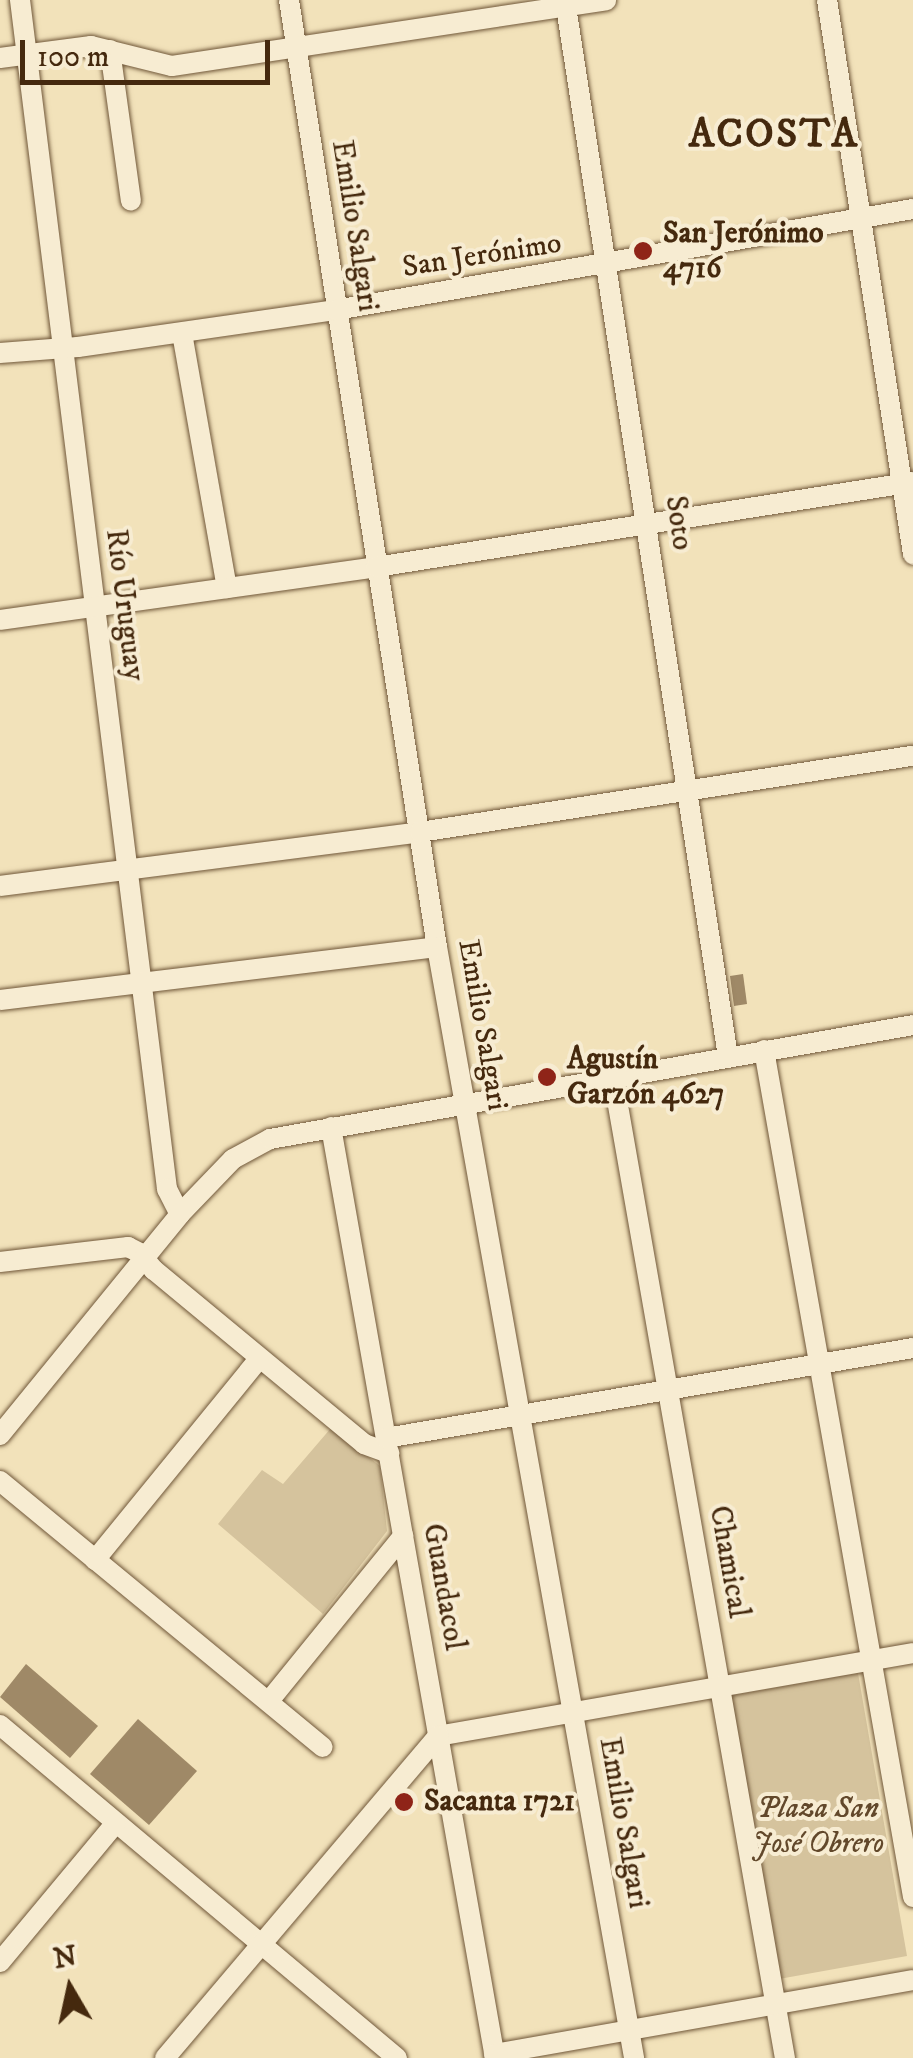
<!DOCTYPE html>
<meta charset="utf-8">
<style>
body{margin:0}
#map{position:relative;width:913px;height:2058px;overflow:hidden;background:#f2e2ba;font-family:"IM FELL DW Pica",serif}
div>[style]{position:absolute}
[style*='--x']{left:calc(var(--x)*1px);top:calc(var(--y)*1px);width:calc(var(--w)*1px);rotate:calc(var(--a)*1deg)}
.green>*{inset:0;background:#d5c39d}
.building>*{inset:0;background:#9f8967}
.roads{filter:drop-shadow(0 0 2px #705739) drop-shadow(0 0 2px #705739)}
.minor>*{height:20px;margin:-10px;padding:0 10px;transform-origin:10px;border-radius:10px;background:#f7ecd2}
.dots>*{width:28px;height:28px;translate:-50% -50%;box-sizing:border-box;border:5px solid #f7ecd2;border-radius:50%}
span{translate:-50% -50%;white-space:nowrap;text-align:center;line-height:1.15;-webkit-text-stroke:8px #f7ecd2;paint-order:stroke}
.street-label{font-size:30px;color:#45290e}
.poi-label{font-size:30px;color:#45290e;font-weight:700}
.left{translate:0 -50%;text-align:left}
.park-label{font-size:30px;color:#62482b;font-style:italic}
.district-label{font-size:40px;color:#45290e;font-weight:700;letter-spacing:2.5px}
.north{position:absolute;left:20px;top:1938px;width:100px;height:100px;-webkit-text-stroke:8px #f7ecd2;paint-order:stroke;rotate:351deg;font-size:28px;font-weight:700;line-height:40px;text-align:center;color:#45290e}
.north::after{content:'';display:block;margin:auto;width:35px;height:45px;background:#45290e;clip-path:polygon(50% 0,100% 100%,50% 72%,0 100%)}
.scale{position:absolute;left:20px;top:40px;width:250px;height:45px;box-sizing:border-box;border:5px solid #45290e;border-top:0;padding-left:12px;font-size:30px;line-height:35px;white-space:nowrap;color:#45290e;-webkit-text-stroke:8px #f7ecd2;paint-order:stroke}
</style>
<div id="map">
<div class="green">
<div style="clip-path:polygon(331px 1428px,380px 1466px,387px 1531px,323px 1614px,218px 1524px,262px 1470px,283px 1484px)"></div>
<div style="clip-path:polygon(858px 1673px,907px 1956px,779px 1979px,729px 1696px)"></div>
</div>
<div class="building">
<div style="clip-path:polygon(743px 974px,747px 1004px,734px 1006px,730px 976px)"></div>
<div style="clip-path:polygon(26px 1664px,98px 1726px,70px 1758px,0 1697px)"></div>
<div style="clip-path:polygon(138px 1719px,197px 1771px,149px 1825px,90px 1774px)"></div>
</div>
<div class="roads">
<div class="minor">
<div style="--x:20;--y:0;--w:1198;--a:82.95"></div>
<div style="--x:167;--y:1189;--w:28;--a:63"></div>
<div style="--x:289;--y:0;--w:958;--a:81.12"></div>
<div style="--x:437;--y:947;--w:1128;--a:79.94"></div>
<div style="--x:565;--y:0;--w:1069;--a:81.23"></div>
<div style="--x:827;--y:0;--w:561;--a:81.18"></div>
<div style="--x:110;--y:50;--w:152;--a:82.1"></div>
<div style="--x:0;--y:58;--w:92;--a:-7.5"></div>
<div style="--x:91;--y:46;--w:83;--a:13.9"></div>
<div style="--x:172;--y:66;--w:439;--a:-8.6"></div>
<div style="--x:182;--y:333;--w:259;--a:80"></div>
<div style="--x:0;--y:353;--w:78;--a:-4.4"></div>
<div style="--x:78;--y:347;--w:261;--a:-8.2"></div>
<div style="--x:336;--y:310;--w:586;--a:-9.93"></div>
<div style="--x:0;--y:620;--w:380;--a:-8"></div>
<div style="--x:376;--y:567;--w:544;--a:-8.99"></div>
<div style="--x:0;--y:886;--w:423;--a:-7.3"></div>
<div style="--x:420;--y:832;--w:499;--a:-8.8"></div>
<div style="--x:0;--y:1000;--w:440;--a:-6.9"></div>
<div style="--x:764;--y:1050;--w:860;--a:80.02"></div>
<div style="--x:613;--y:1077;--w:996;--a:80.06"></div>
<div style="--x:331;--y:1127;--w:945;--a:80.01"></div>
<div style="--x:0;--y:1262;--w:129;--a:-6.7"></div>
<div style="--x:128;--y:1247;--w:13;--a:27"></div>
<div style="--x:140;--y:1253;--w:22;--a:51"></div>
<div style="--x:154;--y:1270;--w:273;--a:39.6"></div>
<div style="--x:364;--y:1444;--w:27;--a:20"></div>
<div style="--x:0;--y:1435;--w:285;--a:-50.8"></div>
<div style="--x:180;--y:1214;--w:76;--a:-46.1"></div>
<div style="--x:233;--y:1159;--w:42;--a:-28.4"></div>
<div style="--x:270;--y:1139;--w:653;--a:-10.05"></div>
<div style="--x:386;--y:1438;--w:535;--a:-9.69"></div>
<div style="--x:0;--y:1481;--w:418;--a:39.5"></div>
<div style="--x:95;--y:1560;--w:259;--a:-50.8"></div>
<div style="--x:269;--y:1701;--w:213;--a:-50.9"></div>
<div style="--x:0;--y:1725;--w:518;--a:39.99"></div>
<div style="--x:438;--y:1736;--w:482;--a:-9.9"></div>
<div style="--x:0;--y:1962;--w:180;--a:-50.2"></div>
<div style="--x:494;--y:2054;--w:425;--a:-10"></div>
<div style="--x:165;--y:2058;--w:422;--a:-49.7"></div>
</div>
</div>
<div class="dots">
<div style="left:643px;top:251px;background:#8f2418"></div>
<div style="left:547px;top:1077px;background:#8f2418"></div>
<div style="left:404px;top:1802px;background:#8f2418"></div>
</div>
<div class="street-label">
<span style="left:354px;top:226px;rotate:81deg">Emilio Salgari</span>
<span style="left:482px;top:256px;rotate:-9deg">San Jerónimo</span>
<span style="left:678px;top:523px;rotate:82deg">Soto</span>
<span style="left:124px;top:605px;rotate:83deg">Río Uruguay</span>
<span style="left:482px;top:1025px;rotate:80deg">Emilio Salgari</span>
<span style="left:728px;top:1562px;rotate:80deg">Chamical</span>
<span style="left:443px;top:1587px;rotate:80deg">Guandacol</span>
<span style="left:623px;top:1823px;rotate:80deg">Emilio Salgari</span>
</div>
<div class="poi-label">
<span class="left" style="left:663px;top:251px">San Jerónimo<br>4716</span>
<span class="left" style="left:567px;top:1077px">Agustín<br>Garzón 4627</span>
<span class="left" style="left:424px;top:1802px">Sacanta 1721</span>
</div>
<div class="park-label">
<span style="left:818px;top:1826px">Plaza San<br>José Obrero</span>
</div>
<div class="district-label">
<span style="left:774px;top:135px">ACOSTA</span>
</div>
<div class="north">N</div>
<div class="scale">100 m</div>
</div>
